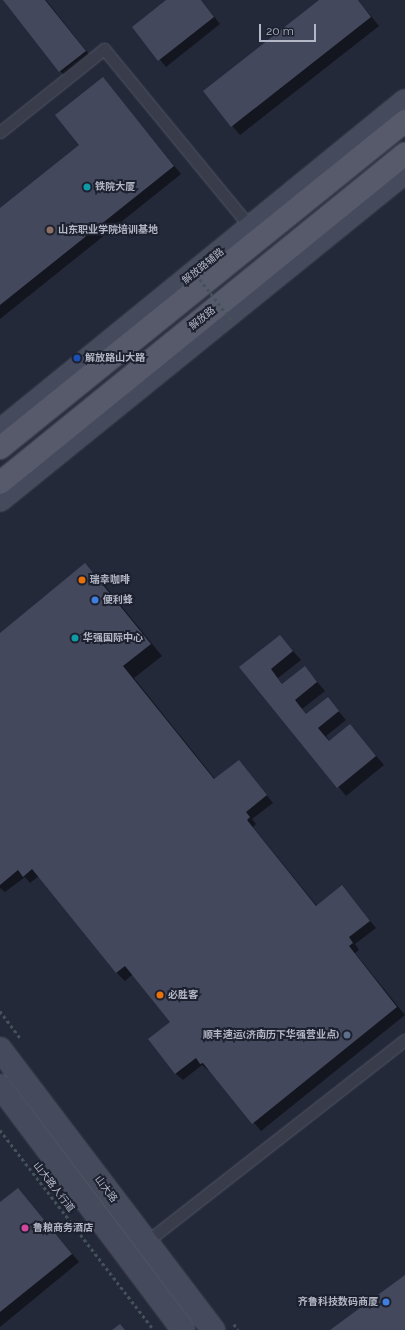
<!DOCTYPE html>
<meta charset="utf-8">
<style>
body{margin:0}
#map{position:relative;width:405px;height:1330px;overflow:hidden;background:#24293a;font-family:Raleway,"Noto Sans SC",sans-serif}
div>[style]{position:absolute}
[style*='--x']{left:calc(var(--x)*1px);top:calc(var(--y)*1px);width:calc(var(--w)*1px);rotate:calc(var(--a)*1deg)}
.shadow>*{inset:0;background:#0007}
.building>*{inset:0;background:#43485c}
.path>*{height:2.5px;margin-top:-1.25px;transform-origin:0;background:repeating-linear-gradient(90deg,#445259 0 3px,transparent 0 6px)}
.roads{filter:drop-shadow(0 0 1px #535765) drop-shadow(0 0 1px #535765)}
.lane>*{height:11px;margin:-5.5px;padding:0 5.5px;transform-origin:5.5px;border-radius:5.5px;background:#383c4b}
.secondary>*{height:22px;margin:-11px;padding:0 11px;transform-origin:11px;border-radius:11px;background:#464a5d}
.primary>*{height:22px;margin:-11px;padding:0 11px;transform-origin:11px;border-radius:11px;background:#565a6b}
.path-bridge>*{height:2.5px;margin-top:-1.25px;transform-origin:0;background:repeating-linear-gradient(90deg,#445259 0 3px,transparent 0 6px)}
.dots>*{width:11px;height:11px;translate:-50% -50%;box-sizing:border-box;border:2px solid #1d212f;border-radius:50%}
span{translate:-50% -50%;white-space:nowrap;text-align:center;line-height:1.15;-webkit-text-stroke:4px #1d212f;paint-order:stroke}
.poi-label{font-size:10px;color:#b3b7c6;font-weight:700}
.left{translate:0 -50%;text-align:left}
.right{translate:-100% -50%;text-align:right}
.street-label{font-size:10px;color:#b3b7c6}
.scale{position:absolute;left:259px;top:24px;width:57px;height:18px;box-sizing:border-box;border:2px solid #b3b7c6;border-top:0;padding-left:5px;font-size:12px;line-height:14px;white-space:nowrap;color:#b3b7c6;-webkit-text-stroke:3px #1d212f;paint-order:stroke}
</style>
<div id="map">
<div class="shadow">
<div style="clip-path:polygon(4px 0,46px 0,95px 62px,70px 81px,60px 71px)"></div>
<div style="clip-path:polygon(168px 0,201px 0,220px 24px,166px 67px,133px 27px)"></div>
<div style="clip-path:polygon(320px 0,358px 0,379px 26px,240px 135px,204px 92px)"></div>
<div style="clip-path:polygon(103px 78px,181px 174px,0 319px,0 210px,81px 145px)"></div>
<div style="clip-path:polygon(85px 565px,97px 576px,162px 656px,134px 678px,215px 779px,239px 761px,245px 768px,273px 803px,252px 819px,256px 824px,253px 827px,317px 906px,342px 887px,376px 928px,355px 944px,359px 950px,355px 953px,405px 1015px,261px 1131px,209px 1069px,208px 1070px,202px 1065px,183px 1080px,176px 1074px,149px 1039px,171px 1022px,133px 974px,125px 981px,117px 973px,39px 876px,30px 883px,25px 877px,5px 892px,0 888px,0 634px)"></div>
<div style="clip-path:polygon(280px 636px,301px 660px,278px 678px,283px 685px,305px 668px,325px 691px,302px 709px,307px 715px,328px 699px,346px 720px,326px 736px,330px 742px,350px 725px,384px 765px,346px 796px,241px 667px)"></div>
<div style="clip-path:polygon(18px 1189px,79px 1262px,0 1327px,0 1203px)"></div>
</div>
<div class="building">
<div style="clip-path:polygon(3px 0,45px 0,86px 51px,59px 72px)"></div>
<div style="clip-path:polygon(166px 0,201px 0,214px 17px,158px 61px,132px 27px)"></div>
<div style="clip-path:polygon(319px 0,358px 0,371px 17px,231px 127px,203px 91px)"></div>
<div style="clip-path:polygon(103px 77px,174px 166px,0 305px,0 208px,79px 145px,55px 115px)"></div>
<div style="clip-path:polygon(85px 563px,151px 644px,123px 666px,214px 779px,239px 760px,267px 795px,246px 812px,250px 817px,247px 820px,316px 906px,342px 885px,370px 921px,349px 937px,353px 943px,349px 946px,397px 1007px,252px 1124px,203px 1063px,200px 1064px,196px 1058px,175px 1074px,148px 1039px,170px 1022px,125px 966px,116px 973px,32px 869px,23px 877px,18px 870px,0 885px,0 633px)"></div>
<div style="clip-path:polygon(280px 635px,293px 651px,271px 669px,282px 684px,305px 666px,317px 682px,295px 700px,306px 714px,328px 697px,339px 711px,318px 728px,329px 741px,350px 724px,376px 756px,337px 788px,239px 667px)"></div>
<div style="clip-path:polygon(18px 1188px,72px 1254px,0 1312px,0 1202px)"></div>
<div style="clip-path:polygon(405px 1275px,405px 1330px,330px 1330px)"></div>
<div style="clip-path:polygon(120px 1324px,125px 1330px,112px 1330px)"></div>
</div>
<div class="path">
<div style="--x:0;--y:1011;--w:34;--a:53"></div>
<div style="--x:0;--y:1130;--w:252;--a:52.4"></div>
<div style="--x:234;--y:1324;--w:7;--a:56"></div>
</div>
<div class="roads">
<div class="lane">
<div style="--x:0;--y:132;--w:133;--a:-38.6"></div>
<div style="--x:104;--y:49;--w:230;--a:50.6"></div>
<div style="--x:146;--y:1242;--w:328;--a:-38"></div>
</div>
<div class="secondary">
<div style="--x:0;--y:431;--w:522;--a:-39.17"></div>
<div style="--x:0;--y:500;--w:521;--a:-39"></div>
<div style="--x:0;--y:1049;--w:353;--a:52.8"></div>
<div style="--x:0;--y:1086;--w:305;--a:53.1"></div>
</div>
<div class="primary">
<div style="--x:0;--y:448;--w:521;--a:-38.92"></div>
<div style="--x:0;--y:483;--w:522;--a:-39.09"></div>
</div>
</div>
<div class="path-bridge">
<div style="--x:189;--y:265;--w:71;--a:52.5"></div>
</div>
<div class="dots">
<div style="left:87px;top:187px;background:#0f9aa8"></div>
<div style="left:50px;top:230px;background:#8d6e63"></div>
<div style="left:77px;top:358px;background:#1a4fb4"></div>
<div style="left:82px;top:580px;background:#e8710a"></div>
<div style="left:95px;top:600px;background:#3f7fe0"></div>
<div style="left:75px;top:638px;background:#0f9aa8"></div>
<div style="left:160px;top:995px;background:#e8710a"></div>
<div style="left:347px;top:1035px;background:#5c6f8a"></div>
<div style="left:25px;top:1228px;background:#d1479c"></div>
<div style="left:386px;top:1302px;background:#3f7fe0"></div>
</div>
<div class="poi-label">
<span class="left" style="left:95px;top:187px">铁院大厦</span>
<span class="left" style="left:58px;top:230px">山东职业学院培训基地</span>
<span class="left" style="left:85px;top:358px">解放路山大路</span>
<span class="left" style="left:90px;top:580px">瑞幸咖啡</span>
<span class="left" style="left:103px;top:600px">便利蜂</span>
<span class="left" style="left:83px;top:638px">华强国际中心</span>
<span class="left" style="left:168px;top:995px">必胜客</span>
<span class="right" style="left:339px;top:1035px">顺丰速运(济南历下华强营业点)</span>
<span class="left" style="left:33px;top:1228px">鲁粮商务酒店</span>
<span class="right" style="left:378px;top:1302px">齐鲁科技数码商厦</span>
</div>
<div class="street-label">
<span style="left:203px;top:266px;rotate:-39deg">解放路辅路</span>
<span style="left:202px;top:318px;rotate:-39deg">解放路</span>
<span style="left:54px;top:1187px;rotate:52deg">山大路人行道</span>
<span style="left:106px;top:1189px;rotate:53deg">山大路</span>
</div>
<div class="scale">20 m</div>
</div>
